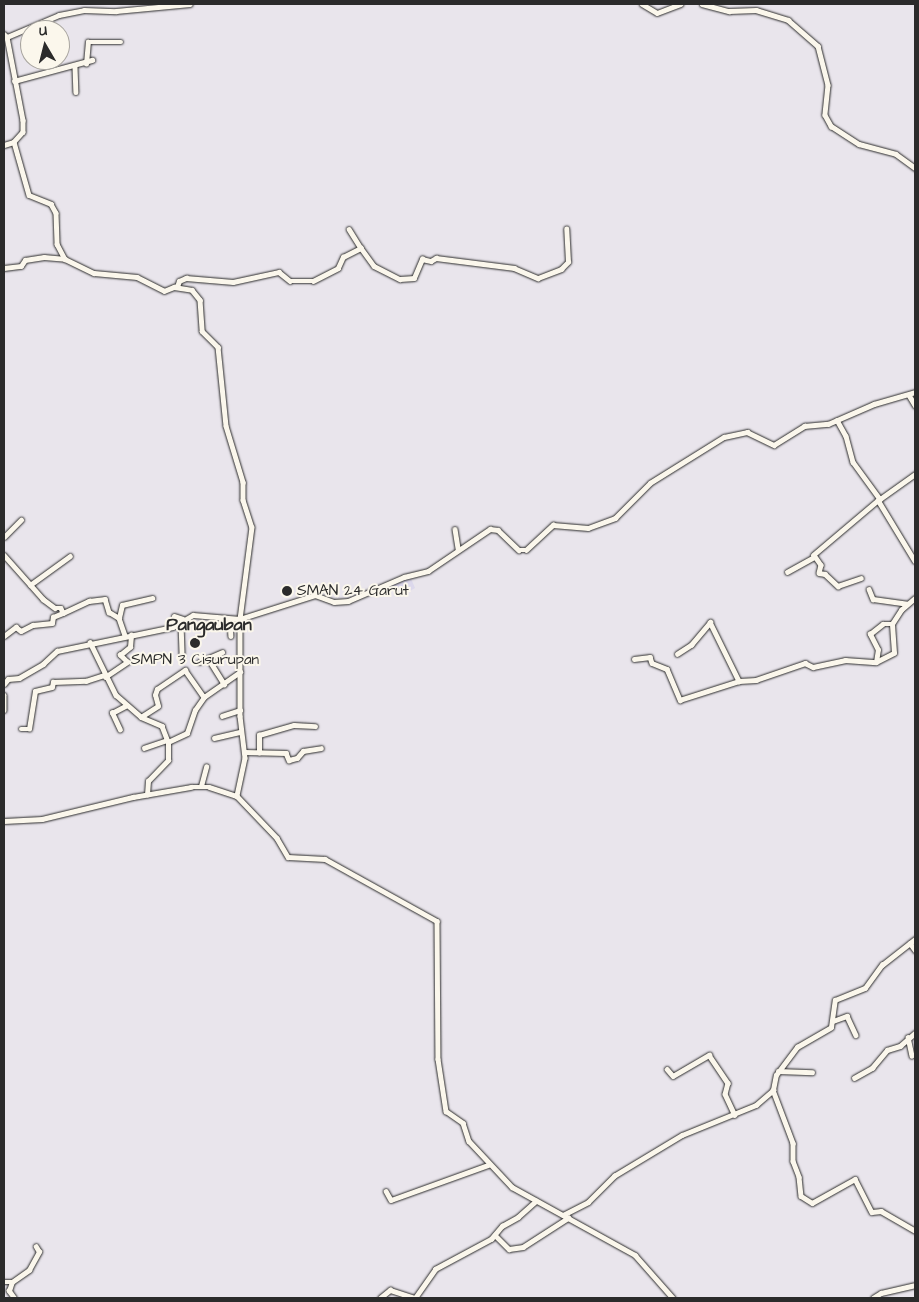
<!DOCTYPE html>
<style>
body{margin:0}
#map{position:relative;width:919px;height:1302px;overflow:hidden;background:#e9e5ec;font-family:"Architects Daughter",sans-serif}
div>[style]{position:absolute}
[style*='--x']{left:calc(var(--x)*1px);top:calc(var(--y)*1px);width:calc(var(--w)*1px);rotate:calc(var(--a)*1deg)}
.built>*{inset:0;background:#dcd8ec}
.roads{filter:drop-shadow(0 0 1px #2b2b2b) drop-shadow(0 0 1px #2b2b2b)}
.minor>*{height:4.5px;margin:-2.25px;padding:0 2.25px;transform-origin:2.25px;border-radius:2.25px;background:#fbf7ec}
.dots>*{width:14px;height:14px;translate:-50% -50%;box-sizing:border-box;border:2px solid #fbf7ec;border-radius:50%}
span{translate:-50% -50%;white-space:nowrap;text-align:center;line-height:1.15;-webkit-text-stroke:4px #fbf7ec;paint-order:stroke}
.poi-label{font-size:15px;color:#2b2b2b}
.left{translate:0 -50%;text-align:left}
.quarter-label{font-size:18px;color:#2b2b2b;font-weight:700}
.frame{position:absolute;inset:0;border:5px solid #2b2b2b;pointer-events:none}
.north{position:absolute;left:20px;top:20px;width:50px;height:50px;box-sizing:border-box;background:#fbf7ec;border:1px solid #a8a59f;border-radius:50%;rotate:352deg;font-size:14px;font-weight:700;line-height:20px;text-align:center;color:#2b2b2b}
.north::after{content:'';display:block;margin:auto;width:18px;height:22px;background:#2b2b2b;clip-path:polygon(50% 0,100% 100%,50% 72%,0 100%)}
</style>
<div id="map">
<div class="built">
<div style="clip-path:polygon(410px 576px,415px 588px,398px 598px,390px 586px)"></div>
</div>
<div class="roads">
<div class="minor">
<div style="--x:642;--y:4;--w:17;--a:31"></div>
<div style="--x:657;--y:13;--w:25;--a:-21"></div>
<div style="--x:702;--y:4;--w:28;--a:15"></div>
<div style="--x:729;--y:11;--w:27;--a:-2"></div>
<div style="--x:756;--y:10;--w:34;--a:17"></div>
<div style="--x:788;--y:20;--w:40;--a:41"></div>
<div style="--x:818;--y:46;--w:40;--a:75.6"></div>
<div style="--x:828;--y:85;--w:30;--a:96"></div>
<div style="--x:825;--y:115;--w:13;--a:61"></div>
<div style="--x:831;--y:126;--w:33;--a:33"></div>
<div style="--x:859;--y:144;--w:38;--a:15"></div>
<div style="--x:896;--y:154;--w:24;--a:36"></div>
<div style="--x:4;--y:34;--w:4;--a:45"></div>
<div style="--x:7;--y:37;--w:85;--a:79.1"></div>
<div style="--x:23;--y:120;--w:12;--a:90"></div>
<div style="--x:23;--y:132;--w:13;--a:132"></div>
<div style="--x:14;--y:142;--w:55;--a:74.2"></div>
<div style="--x:29;--y:195;--w:24;--a:22"></div>
<div style="--x:51;--y:204;--w:10;--a:61"></div>
<div style="--x:56;--y:213;--w:31;--a:88"></div>
<div style="--x:57;--y:244;--w:17;--a:62"></div>
<div style="--x:65;--y:259;--w:32;--a:26"></div>
<div style="--x:94;--y:273;--w:43;--a:5.3"></div>
<div style="--x:137;--y:277;--w:30;--a:27"></div>
<div style="--x:164;--y:291;--w:11;--a:-22"></div>
<div style="--x:174;--y:287;--w:18;--a:9"></div>
<div style="--x:192;--y:290;--w:13;--a:51"></div>
<div style="--x:200;--y:300;--w:31;--a:86"></div>
<div style="--x:202;--y:331;--w:23;--a:45"></div>
<div style="--x:218;--y:347;--w:79;--a:84.2"></div>
<div style="--x:226;--y:426;--w:59;--a:73.1"></div>
<div style="--x:243;--y:482;--w:18;--a:90"></div>
<div style="--x:243;--y:500;--w:28;--a:72"></div>
<div style="--x:252;--y:527;--w:93;--a:97.4"></div>
<div style="--x:240;--y:619;--w:97;--a:90"></div>
<div style="--x:240;--y:716;--w:42;--a:83.2"></div>
<div style="--x:245;--y:758;--w:39;--a:102"></div>
<div style="--x:237;--y:796;--w:58;--a:46.4"></div>
<div style="--x:277;--y:838;--w:22;--a:60"></div>
<div style="--x:288;--y:857;--w:37;--a:3"></div>
<div style="--x:325;--y:859;--w:128;--a:29"></div>
<div style="--x:437;--y:921;--w:138;--a:89.6"></div>
<div style="--x:438;--y:1059;--w:53;--a:81.3"></div>
<div style="--x:446;--y:1111;--w:21;--a:35"></div>
<div style="--x:463;--y:1123;--w:19;--a:72"></div>
<div style="--x:469;--y:1141;--w:63;--a:46.9"></div>
<div style="--x:512;--y:1187;--w:141;--a:28.9"></div>
<div style="--x:635;--y:1255;--w:57;--a:48.5"></div>
<div style="--x:7;--y:37;--w:56;--a:-22.9"></div>
<div style="--x:59;--y:15;--w:25;--a:-11"></div>
<div style="--x:84;--y:10;--w:32;--a:2"></div>
<div style="--x:116;--y:11;--w:74;--a:-5.4"></div>
<div style="--x:86;--y:64;--w:22;--a:-85"></div>
<div style="--x:88;--y:42;--w:33;--a:0"></div>
<div style="--x:75;--y:67;--w:25;--a:88"></div>
<div style="--x:14;--y:81;--w:81;--a:-15.1"></div>
<div style="--x:4;--y:145;--w:10;--a:-17"></div>
<div style="--x:349;--y:229;--w:22;--a:58"></div>
<div style="--x:4;--y:268;--w:17;--a:-7"></div>
<div style="--x:21;--y:266;--w:7;--a:-56"></div>
<div style="--x:25;--y:260;--w:19;--a:-9"></div>
<div style="--x:44;--y:257;--w:21;--a:5"></div>
<div style="--x:177;--y:287;--w:6;--a:-72"></div>
<div style="--x:179;--y:281;--w:8;--a:-23"></div>
<div style="--x:186;--y:278;--w:47;--a:4.9"></div>
<div style="--x:233;--y:282;--w:47;--a:-12.3"></div>
<div style="--x:279;--y:272;--w:14;--a:39"></div>
<div style="--x:290;--y:281;--w:23;--a:0"></div>
<div style="--x:313;--y:281;--w:28;--a:-27"></div>
<div style="--x:338;--y:268;--w:12;--a:-66"></div>
<div style="--x:343;--y:257;--w:20;--a:-27"></div>
<div style="--x:361;--y:248;--w:22;--a:54"></div>
<div style="--x:374;--y:266;--w:29;--a:27"></div>
<div style="--x:400;--y:279;--w:14;--a:-4"></div>
<div style="--x:414;--y:278;--w:21;--a:-67"></div>
<div style="--x:422;--y:259;--w:9;--a:13"></div>
<div style="--x:431;--y:261;--w:6;--a:-31"></div>
<div style="--x:436;--y:258;--w:79;--a:7.3"></div>
<div style="--x:514;--y:268;--w:26;--a:23"></div>
<div style="--x:538;--y:278;--w:25;--a:-21"></div>
<div style="--x:561;--y:269;--w:10;--a:-45"></div>
<div style="--x:568;--y:262;--w:33;--a:-93"></div>
<div style="--x:909;--y:395;--w:12;--a:59"></div>
<div style="--x:837;--y:420;--w:18;--a:61"></div>
<div style="--x:846;--y:436;--w:27;--a:75"></div>
<div style="--x:853;--y:462;--w:46;--a:53.9"></div>
<div style="--x:880;--y:499;--w:87;--a:139.7"></div>
<div style="--x:814;--y:555;--w:12;--a:55"></div>
<div style="--x:821;--y:565;--w:8;--a:104"></div>
<div style="--x:819;--y:573;--w:6;--a:9"></div>
<div style="--x:825;--y:574;--w:18;--a:43"></div>
<div style="--x:838;--y:586;--w:24;--a:-19"></div>
<div style="--x:880;--y:499;--w:43;--a:-35.5"></div>
<div style="--x:878;--y:500;--w:71;--a:58.8"></div>
<div style="--x:455;--y:529;--w:20;--a:81"></div>
<div style="--x:4;--y:537;--w:24;--a:-45"></div>
<div style="--x:4;--y:555;--w:59;--a:48.4"></div>
<div style="--x:43;--y:599;--w:15;--a:37"></div>
<div style="--x:55;--y:608;--w:6;--a:0"></div>
<div style="--x:61;--y:608;--w:5;--a:68"></div>
<div style="--x:63;--y:613;--w:29;--a:-25"></div>
<div style="--x:89;--y:601;--w:16;--a:-7"></div>
<div style="--x:105;--y:599;--w:14;--a:73"></div>
<div style="--x:109;--y:612;--w:12;--a:31"></div>
<div style="--x:119;--y:618;--w:18;--a:71"></div>
<div style="--x:787;--y:572;--w:31;--a:-29"></div>
<div style="--x:30;--y:585;--w:49;--a:-35.9"></div>
<div style="--x:869;--y:589;--w:11;--a:68"></div>
<div style="--x:873;--y:599;--w:34;--a:8"></div>
<div style="--x:174;--y:616;--w:9;--a:18"></div>
<div style="--x:119;--y:618;--w:13;--a:-77"></div>
<div style="--x:122;--y:605;--w:31;--a:-13"></div>
<div style="--x:230;--y:619;--w:17;--a:87"></div>
<div style="--x:181;--y:623;--w:32;--a:88"></div>
<div style="--x:4;--y:636;--w:15;--a:-37"></div>
<div style="--x:16;--y:627;--w:6;--a:39"></div>
<div style="--x:21;--y:631;--w:13;--a:-27"></div>
<div style="--x:33;--y:625;--w:19;--a:-6"></div>
<div style="--x:52;--y:623;--w:6;--a:-81"></div>
<div style="--x:53;--y:617;--w:11;--a:-22"></div>
<div style="--x:90;--y:642;--w:59;--a:63.9"></div>
<div style="--x:116;--y:695;--w:33;--a:41"></div>
<div style="--x:141;--y:717;--w:23;--a:23"></div>
<div style="--x:162;--y:726;--w:17;--a:69"></div>
<div style="--x:168;--y:742;--w:21;--a:-25"></div>
<div style="--x:187;--y:733;--w:24;--a:-71"></div>
<div style="--x:195;--y:710;--w:16;--a:-55"></div>
<div style="--x:204;--y:697;--w:44;--a:-34.8"></div>
<div style="--x:677;--y:654;--w:17;--a:-33"></div>
<div style="--x:691;--y:645;--w:30;--a:-50"></div>
<div style="--x:710;--y:622;--w:66;--a:63.8"></div>
<div style="--x:208;--y:658;--w:31;--a:58"></div>
<div style="--x:634;--y:659;--w:16;--a:-7"></div>
<div style="--x:650;--y:657;--w:6;--a:72"></div>
<div style="--x:652;--y:663;--w:16;--a:22"></div>
<div style="--x:667;--y:669;--w:34;--a:67"></div>
<div style="--x:680;--y:700;--w:62;--a:-17.9"></div>
<div style="--x:739;--y:681;--w:17;--a:-3"></div>
<div style="--x:756;--y:680;--w:52;--a:-19.1"></div>
<div style="--x:805;--y:663;--w:9;--a:27"></div>
<div style="--x:813;--y:667;--w:33;--a:-12"></div>
<div style="--x:845;--y:660;--w:31;--a:4"></div>
<div style="--x:876;--y:662;--w:20;--a:-27"></div>
<div style="--x:894;--y:653;--w:29;--a:-94"></div>
<div style="--x:892;--y:624;--w:17;--a:-57"></div>
<div style="--x:901;--y:610;--w:18;--a:-41"></div>
<div style="--x:199;--y:662;--w:25;--a:-23"></div>
<div style="--x:876;--y:662;--w:12;--a:-81"></div>
<div style="--x:878;--y:650;--w:18;--a:-117"></div>
<div style="--x:870;--y:634;--w:16;--a:-38"></div>
<div style="--x:883;--y:624;--w:9;--a:0"></div>
<div style="--x:105;--y:677;--w:27;--a:-34"></div>
<div style="--x:127;--y:662;--w:10;--a:-135"></div>
<div style="--x:120;--y:655;--w:13;--a:-39"></div>
<div style="--x:130;--y:647;--w:12;--a:-85"></div>
<div style="--x:4;--y:684;--w:6;--a:-51"></div>
<div style="--x:8;--y:679;--w:11;--a:-5"></div>
<div style="--x:19;--y:678;--w:28;--a:-30"></div>
<div style="--x:43;--y:664;--w:19;--a:-43"></div>
<div style="--x:57;--y:651;--w:118;--a:-11.7"></div>
<div style="--x:173;--y:627;--w:23;--a:-31"></div>
<div style="--x:193;--y:615;--w:47;--a:4.9"></div>
<div style="--x:240;--y:619;--w:79;--a:-17.7"></div>
<div style="--x:315;--y:595;--w:20;--a:20"></div>
<div style="--x:334;--y:602;--w:14;--a:-4"></div>
<div style="--x:348;--y:601;--w:61;--a:-23.2"></div>
<div style="--x:404;--y:577;--w:25;--a:-14"></div>
<div style="--x:428;--y:571;--w:75;--a:-34.1"></div>
<div style="--x:490;--y:529;--w:8;--a:7"></div>
<div style="--x:498;--y:530;--w:29;--a:44"></div>
<div style="--x:519;--y:550;--w:7;--a:0"></div>
<div style="--x:526;--y:550;--w:37;--a:-43"></div>
<div style="--x:553;--y:525;--w:35;--a:5"></div>
<div style="--x:588;--y:528;--w:29;--a:-20"></div>
<div style="--x:615;--y:518;--w:49;--a:-45"></div>
<div style="--x:650;--y:483;--w:87;--a:-31.9"></div>
<div style="--x:724;--y:437;--w:24;--a:-12"></div>
<div style="--x:747;--y:432;--w:30;--a:26"></div>
<div style="--x:774;--y:445;--w:36;--a:-32"></div>
<div style="--x:804;--y:426;--w:24;--a:-5"></div>
<div style="--x:828;--y:424;--w:50;--a:-23.5"></div>
<div style="--x:874;--y:404;--w:43;--a:-16.3"></div>
<div style="--x:4;--y:695;--w:15;--a:90"></div>
<div style="--x:222;--y:716;--w:19;--a:-18"></div>
<div style="--x:141;--y:717;--w:20;--a:-33"></div>
<div style="--x:158;--y:706;--w:11;--a:-105"></div>
<div style="--x:155;--y:695;--w:6;--a:-72"></div>
<div style="--x:157;--y:689;--w:34;--a:-34"></div>
<div style="--x:185;--y:670;--w:33;--a:55"></div>
<div style="--x:21;--y:729;--w:8;--a:0"></div>
<div style="--x:29;--y:729;--w:38;--a:-81"></div>
<div style="--x:35;--y:691;--w:17;--a:-13"></div>
<div style="--x:52;--y:687;--w:5;--a:-79"></div>
<div style="--x:53;--y:682;--w:33;--a:-2"></div>
<div style="--x:86;--y:681;--w:19;--a:-18"></div>
<div style="--x:120;--y:730;--w:19;--a:-115"></div>
<div style="--x:112;--y:713;--w:15;--a:-28"></div>
<div style="--x:214;--y:738;--w:27;--a:-13"></div>
<div style="--x:144;--y:748;--w:24;--a:-19"></div>
<div style="--x:245;--y:752;--w:41;--a:1.4"></div>
<div style="--x:286;--y:753;--w:8;--a:67"></div>
<div style="--x:289;--y:760;--w:8;--a:-14"></div>
<div style="--x:297;--y:758;--w:9;--a:-49"></div>
<div style="--x:303;--y:751;--w:18;--a:-9"></div>
<div style="--x:259;--y:753;--w:18;--a:-90"></div>
<div style="--x:259;--y:735;--w:36;--a:-16"></div>
<div style="--x:294;--y:725;--w:21;--a:3"></div>
<div style="--x:201;--y:786;--w:20;--a:-75"></div>
<div style="--x:147;--y:795;--w:14;--a:-86"></div>
<div style="--x:148;--y:781;--w:29;--a:-46"></div>
<div style="--x:168;--y:760;--w:18;--a:-90"></div>
<div style="--x:4;--y:821;--w:38;--a:-3"></div>
<div style="--x:42;--y:819;--w:94;--a:-13.6"></div>
<div style="--x:133;--y:797;--w:59;--a:-9.8"></div>
<div style="--x:191;--y:787;--w:18;--a:0"></div>
<div style="--x:209;--y:787;--w:29;--a:18"></div>
<div style="--x:910;--y:943;--w:9;--a:54"></div>
<div style="--x:833;--y:1021;--w:15;--a:-20"></div>
<div style="--x:847;--y:1016;--w:21;--a:65"></div>
<div style="--x:908;--y:1037;--w:19;--a:78"></div>
<div style="--x:667;--y:1069;--w:9;--a:49"></div>
<div style="--x:673;--y:1076;--w:42;--a:-30.3"></div>
<div style="--x:709;--y:1055;--w:34;--a:56"></div>
<div style="--x:728;--y:1083;--w:11;--a:105"></div>
<div style="--x:725;--y:1094;--w:23;--a:65"></div>
<div style="--x:778;--y:1071;--w:34;--a:2"></div>
<div style="--x:854;--y:1078;--w:21;--a:-29"></div>
<div style="--x:872;--y:1068;--w:23;--a:-50"></div>
<div style="--x:887;--y:1050;--w:14;--a:-17"></div>
<div style="--x:900;--y:1046;--w:20;--a:-41"></div>
<div style="--x:773;--y:1090;--w:57;--a:69.3"></div>
<div style="--x:793;--y:1143;--w:18;--a:90"></div>
<div style="--x:793;--y:1161;--w:17;--a:69"></div>
<div style="--x:799;--y:1177;--w:19;--a:84"></div>
<div style="--x:801;--y:1196;--w:13;--a:32"></div>
<div style="--x:812;--y:1203;--w:49;--a:-29.2"></div>
<div style="--x:855;--y:1179;--w:37;--a:63"></div>
<div style="--x:872;--y:1212;--w:9;--a:-6"></div>
<div style="--x:881;--y:1211;--w:39;--a:30"></div>
<div style="--x:386;--y:1191;--w:10;--a:61"></div>
<div style="--x:391;--y:1200;--w:103;--a:-19.8"></div>
<div style="--x:563;--y:1215;--w:28;--a:-27"></div>
<div style="--x:588;--y:1202;--w:37;--a:-45"></div>
<div style="--x:614;--y:1176;--w:79;--a:-31.1"></div>
<div style="--x:682;--y:1135;--w:80;--a:-22.1"></div>
<div style="--x:756;--y:1105;--w:23;--a:-41"></div>
<div style="--x:773;--y:1090;--w:15;--a:-79"></div>
<div style="--x:776;--y:1075;--w:35;--a:-53"></div>
<div style="--x:797;--y:1047;--w:39;--a:-30"></div>
<div style="--x:831;--y:1027;--w:27;--a:-82"></div>
<div style="--x:835;--y:1000;--w:32;--a:-22"></div>
<div style="--x:865;--y:988;--w:29;--a:-54"></div>
<div style="--x:882;--y:965;--w:42;--a:-38.2"></div>
<div style="--x:495;--y:1235;--w:20;--a:45"></div>
<div style="--x:509;--y:1249;--w:14;--a:-8"></div>
<div style="--x:523;--y:1247;--w:54;--a:-32.8"></div>
<div style="--x:4;--y:1282;--w:8;--a:0"></div>
<div style="--x:14;--y:1298;--w:9;--a:-126"></div>
<div style="--x:9;--y:1291;--w:9;--a:-72"></div>
<div style="--x:12;--y:1282;--w:21;--a:-35"></div>
<div style="--x:29;--y:1270;--w:21;--a:-61"></div>
<div style="--x:39;--y:1252;--w:6;--a:-121"></div>
<div style="--x:380;--y:1298;--w:13;--a:-39"></div>
<div style="--x:390;--y:1290;--w:26;--a:18"></div>
<div style="--x:415;--y:1298;--w:35;--a:-55"></div>
<div style="--x:435;--y:1269;--w:64;--a:-28.2"></div>
<div style="--x:491;--y:1239;--w:17;--a:-50"></div>
<div style="--x:502;--y:1226;--w:18;--a:-29"></div>
<div style="--x:518;--y:1217;--w:24;--a:-42"></div>
<div style="--x:873;--y:1298;--w:9;--a:-32"></div>
<div style="--x:881;--y:1293;--w:35;--a:-13"></div>
</div>
</div>
<div class="dots">
<div style="left:287px;top:591px;background:#2b2b2b"></div>
<div style="left:195px;top:643px;background:#2b2b2b"></div>
</div>
<div class="poi-label">
<span class="left" style="left:297px;top:591px">SMAN 24 Garut</span>
<span style="left:195px;top:660px">SMPN 3 Cisurupan</span>
</div>
<div class="quarter-label">
<span style="left:209px;top:625px">Pangauban</span>
</div>
<div class="frame"></div>
<div class="north">U</div>
</div>
